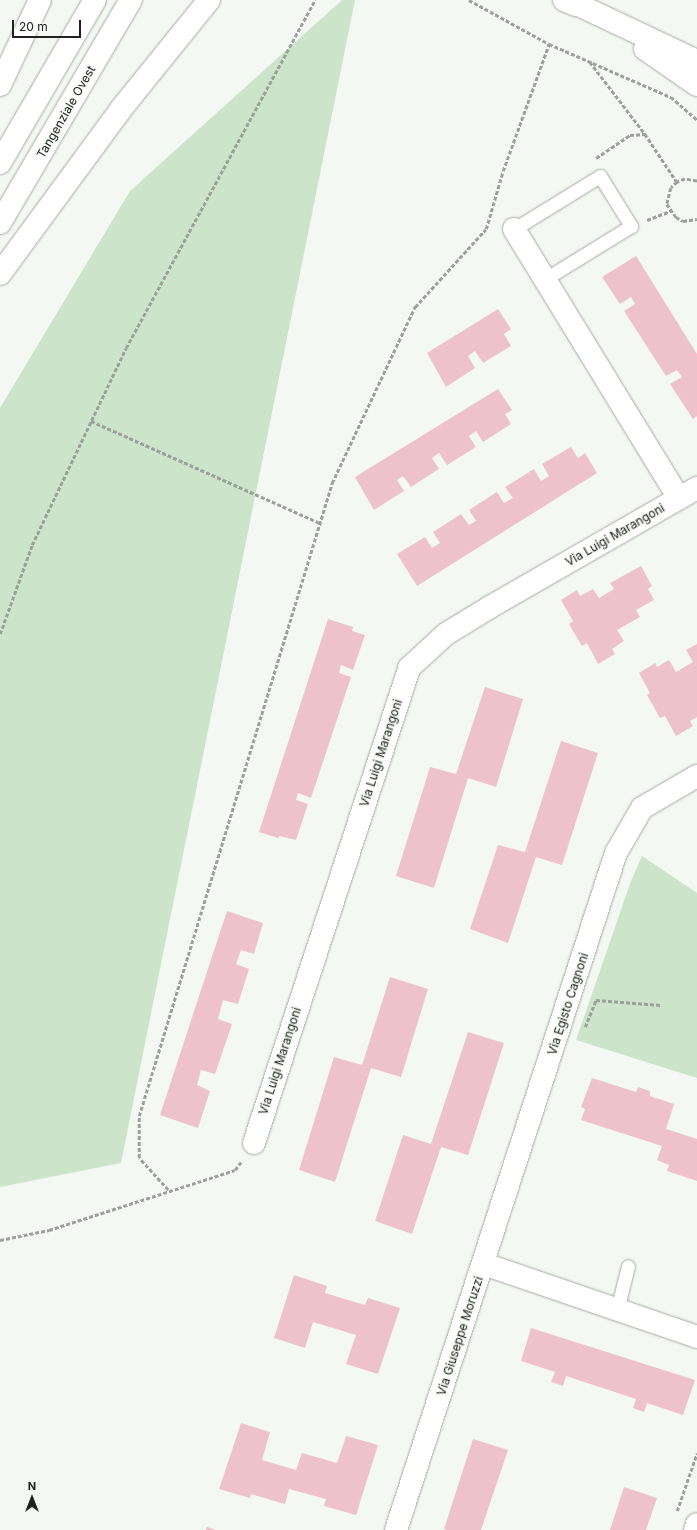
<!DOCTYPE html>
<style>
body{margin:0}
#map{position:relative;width:697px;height:1530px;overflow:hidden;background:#f3f9f2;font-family:Inter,sans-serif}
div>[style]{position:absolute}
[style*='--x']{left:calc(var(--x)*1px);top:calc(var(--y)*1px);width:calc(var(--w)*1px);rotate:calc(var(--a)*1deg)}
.green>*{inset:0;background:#cce4ca}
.building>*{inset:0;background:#eec2ca}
.path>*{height:2.5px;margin-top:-1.25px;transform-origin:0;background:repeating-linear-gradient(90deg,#9ca19b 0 4px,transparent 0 6px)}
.roads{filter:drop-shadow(0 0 1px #a4aaa3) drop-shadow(0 0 1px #a4aaa3)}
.lane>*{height:13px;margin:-6.5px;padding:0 6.5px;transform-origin:6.5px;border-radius:6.5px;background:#fff}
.street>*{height:22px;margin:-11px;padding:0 11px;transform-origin:11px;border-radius:11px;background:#fff}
.secondary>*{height:22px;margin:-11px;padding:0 11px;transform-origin:11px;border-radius:11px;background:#fff}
.highway>*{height:22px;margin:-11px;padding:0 11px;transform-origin:11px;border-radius:11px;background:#fff}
span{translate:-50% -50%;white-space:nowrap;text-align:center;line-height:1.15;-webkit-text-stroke:3px #f3f9f2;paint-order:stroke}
.street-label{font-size:12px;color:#20221f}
.north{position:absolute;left:12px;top:1478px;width:40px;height:40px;-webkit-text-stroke:3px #f3f9f2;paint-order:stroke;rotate:0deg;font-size:11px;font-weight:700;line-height:16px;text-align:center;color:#20221f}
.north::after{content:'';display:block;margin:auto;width:14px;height:18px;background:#20221f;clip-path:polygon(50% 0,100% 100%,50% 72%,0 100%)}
.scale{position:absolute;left:12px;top:20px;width:69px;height:18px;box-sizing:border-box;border:2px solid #20221f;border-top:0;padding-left:5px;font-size:12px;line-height:14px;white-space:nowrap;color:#20221f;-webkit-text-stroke:3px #f3f9f2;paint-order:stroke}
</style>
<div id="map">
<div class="green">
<div style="clip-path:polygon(342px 0,355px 0,121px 1163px,0 1187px,0 408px,130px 191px)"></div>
<div style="clip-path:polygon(642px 856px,697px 893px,697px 1078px,576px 1040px,631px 881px)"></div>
</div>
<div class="building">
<div style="clip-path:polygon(636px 256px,697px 354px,697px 416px,693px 419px,670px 384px,682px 377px,677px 370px,666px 376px,624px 311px,635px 304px,631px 297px,620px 304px,602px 277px)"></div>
<div style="clip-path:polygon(498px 309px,511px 329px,504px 334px,511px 346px,483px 363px,475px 351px,468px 356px,475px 368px,446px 387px,427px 353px)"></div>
<div style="clip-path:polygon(498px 389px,512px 410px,505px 414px,511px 424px,483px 442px,476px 431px,469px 436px,476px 447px,447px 465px,439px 453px,432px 458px,439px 469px,411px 487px,403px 476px,397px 480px,404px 491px,374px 510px,355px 477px)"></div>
<div style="clip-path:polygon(571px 447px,578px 458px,585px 453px,597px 473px,417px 586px,397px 554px,425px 537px,432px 548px,440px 543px,433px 532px,461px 514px,469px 525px,476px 521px,469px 510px,497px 492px,504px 503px,513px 498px,505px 487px,534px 469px,541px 481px,549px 476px,542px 464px)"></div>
<div style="clip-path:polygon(641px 566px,652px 586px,648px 589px,654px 600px,636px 610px,640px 617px,617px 630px,624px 641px,612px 649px,615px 654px,598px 664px,587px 643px,582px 646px,569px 624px,573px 621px,561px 600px,577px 590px,580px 596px,593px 589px,599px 598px,614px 589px,610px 583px)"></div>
<div style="clip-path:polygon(328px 619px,353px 627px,352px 631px,365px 635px,353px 670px,341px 665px,339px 673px,351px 677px,311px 798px,298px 793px,296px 800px,308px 804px,296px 840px,279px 836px,278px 838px,259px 832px)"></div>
<div style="clip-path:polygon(697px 644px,697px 717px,690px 721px,693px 726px,676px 736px,665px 716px,660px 718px,647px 695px,650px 693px,639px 673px,655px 663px,657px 667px,669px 660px,676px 672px,693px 662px,686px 650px)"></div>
<div style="clip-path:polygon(485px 687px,523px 699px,496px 787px,468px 778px,434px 888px,396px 876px,430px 767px,456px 774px)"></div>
<div style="clip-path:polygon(561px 741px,598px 753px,562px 865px,536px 857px,508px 943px,470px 929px,498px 845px,525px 852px)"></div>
<div style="clip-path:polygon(227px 911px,263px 923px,254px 954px,241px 950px,236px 964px,249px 969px,238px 1004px,223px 1000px,218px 1019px,232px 1024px,215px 1074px,201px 1070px,197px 1085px,210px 1091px,198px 1128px,160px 1115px)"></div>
<div style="clip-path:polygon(390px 977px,428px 989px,401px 1077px,371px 1068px,335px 1182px,299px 1170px,334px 1057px,362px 1065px)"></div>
<div style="clip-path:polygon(468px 1032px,504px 1043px,468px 1155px,441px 1147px,412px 1234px,375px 1221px,403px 1135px,431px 1144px)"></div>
<div style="clip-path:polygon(592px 1078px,636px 1092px,638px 1087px,650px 1091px,650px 1096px,674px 1104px,666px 1129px,697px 1139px,697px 1181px,667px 1171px,669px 1165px,657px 1160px,662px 1146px,581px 1120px,585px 1109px,581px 1107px)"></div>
<div style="clip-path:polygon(294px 1275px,327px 1286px,325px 1293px,365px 1305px,368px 1298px,400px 1308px,378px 1374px,346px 1364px,356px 1335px,313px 1322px,305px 1348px,274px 1338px)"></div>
<div style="clip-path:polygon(531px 1328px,695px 1380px,683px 1415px,647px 1403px,644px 1412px,638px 1410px,633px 1408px,636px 1399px,566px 1376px,563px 1386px,551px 1382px,555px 1372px,521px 1361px)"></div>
<div style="clip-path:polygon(241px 1423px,270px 1432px,262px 1460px,296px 1470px,302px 1453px,337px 1463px,346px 1436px,378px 1445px,356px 1515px,324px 1506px,326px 1499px,289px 1489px,285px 1504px,251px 1494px,250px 1498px,219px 1489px)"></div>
<div style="clip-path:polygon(473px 1439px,508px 1450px,481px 1530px,447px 1530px,444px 1529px)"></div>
<div style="clip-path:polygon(624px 1487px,657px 1498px,646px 1530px,610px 1530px)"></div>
<div style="clip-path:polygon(207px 1527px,216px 1530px,206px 1530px)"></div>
</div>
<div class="path">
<div style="--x:469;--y:0;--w:91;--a:28.8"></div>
<div style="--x:549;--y:44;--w:133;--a:23.5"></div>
<div style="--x:671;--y:97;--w:35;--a:41"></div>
<div style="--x:590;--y:62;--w:91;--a:52.6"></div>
<div style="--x:596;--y:158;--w:41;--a:-34.1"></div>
<div style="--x:630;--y:135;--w:15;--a:-4"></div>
<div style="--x:645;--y:134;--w:58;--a:56.3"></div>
<div style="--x:697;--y:181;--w:12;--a:-171"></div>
<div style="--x:685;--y:179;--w:9;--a:159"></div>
<div style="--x:677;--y:182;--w:8;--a:135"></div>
<div style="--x:671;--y:188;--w:16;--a:104"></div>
<div style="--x:667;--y:204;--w:16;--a:55"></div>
<div style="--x:676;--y:217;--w:8;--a:30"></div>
<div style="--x:683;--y:221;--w:14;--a:-8"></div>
<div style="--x:647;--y:220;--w:25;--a:-21"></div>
<div style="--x:91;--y:421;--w:251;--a:24"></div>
<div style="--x:0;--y:634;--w:95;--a:-70.2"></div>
<div style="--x:32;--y:545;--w:218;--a:-64.5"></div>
<div style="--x:126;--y:348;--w:396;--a:-61.5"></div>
<div style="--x:585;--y:1027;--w:29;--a:-68"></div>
<div style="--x:596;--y:1000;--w:65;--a:4.4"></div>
<div style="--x:168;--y:1190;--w:43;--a:-132.2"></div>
<div style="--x:139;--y:1158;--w:42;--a:-90"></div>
<div style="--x:139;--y:1116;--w:662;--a:-73.04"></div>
<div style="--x:332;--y:483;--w:195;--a:-64.8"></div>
<div style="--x:415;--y:307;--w:105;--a:-47.7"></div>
<div style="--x:486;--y:229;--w:60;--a:-73.7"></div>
<div style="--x:503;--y:171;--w:135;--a:-70.1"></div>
<div style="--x:0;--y:1240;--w:50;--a:-11.5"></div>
<div style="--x:49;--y:1230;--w:195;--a:-17.9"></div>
<div style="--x:235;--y:1170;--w:10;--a:-53"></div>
<div style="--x:677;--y:1511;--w:61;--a:-71"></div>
</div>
<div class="roads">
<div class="lane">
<div style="--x:514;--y:229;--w:101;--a:-31.6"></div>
<div style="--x:600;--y:176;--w:59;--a:58.2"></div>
<div style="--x:631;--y:226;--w:101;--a:148.4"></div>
<div style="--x:617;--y:1310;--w:45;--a:-76"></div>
</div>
<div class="street">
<div style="--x:514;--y:229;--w:316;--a:58.5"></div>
<div style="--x:254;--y:1143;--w:500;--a:-71.9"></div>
<div style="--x:409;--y:668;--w:50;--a:-42.6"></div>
<div style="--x:446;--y:634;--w:52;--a:-31.5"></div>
<div style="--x:490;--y:607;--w:239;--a:-29.9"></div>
<div style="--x:484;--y:1264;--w:225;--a:18.9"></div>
<div style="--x:396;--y:1530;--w:712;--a:-72"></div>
<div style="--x:616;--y:853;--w:52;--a:-60"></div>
<div style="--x:642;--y:808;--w:64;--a:-30.2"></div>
<div style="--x:695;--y:1530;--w:6;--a:-72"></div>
</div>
<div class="secondary">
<div style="--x:568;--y:0;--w:143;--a:25.3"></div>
<div style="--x:645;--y:49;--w:63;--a:34.7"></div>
</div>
<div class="highway">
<div style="--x:564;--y:0;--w:13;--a:23"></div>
<div style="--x:0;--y:85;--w:94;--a:-64.8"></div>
<div style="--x:0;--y:163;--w:189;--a:-59.8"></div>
<div style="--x:0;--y:223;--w:259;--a:-59.6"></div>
<div style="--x:0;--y:274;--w:205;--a:-53.7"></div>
<div style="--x:121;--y:109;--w:140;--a:-51.1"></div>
</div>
</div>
<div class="street-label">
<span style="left:66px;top:112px;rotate:-60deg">Tangenziale Ovest</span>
<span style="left:615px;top:535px;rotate:-30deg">Via Luigi Marangoni</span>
<span style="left:381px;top:753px;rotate:-72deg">Via Luigi Marangoni</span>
<span style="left:568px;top:1004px;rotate:-72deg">Via Egisto Cagnoni</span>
<span style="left:280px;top:1061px;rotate:-72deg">Via Luigi Marangoni</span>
<span style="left:460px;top:1336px;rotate:-72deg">Via Giuseppe Moruzzi</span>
</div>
<div class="north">N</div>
<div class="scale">20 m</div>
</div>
